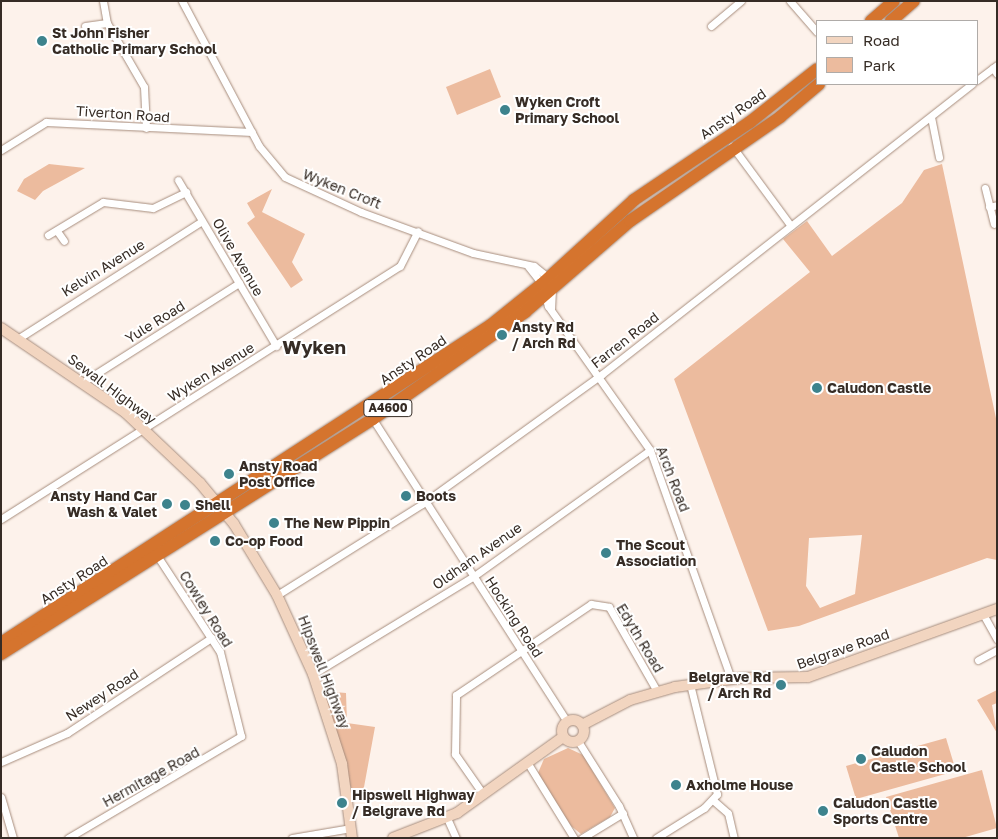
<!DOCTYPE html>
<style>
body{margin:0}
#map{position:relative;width:998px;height:839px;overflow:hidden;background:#fdf2eb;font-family:"Golos Text",sans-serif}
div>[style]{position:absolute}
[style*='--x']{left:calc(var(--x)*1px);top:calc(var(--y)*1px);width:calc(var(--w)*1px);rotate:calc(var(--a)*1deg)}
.green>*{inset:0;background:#ecbb9e}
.roads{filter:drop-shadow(0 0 1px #a78d7d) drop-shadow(0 0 1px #a78d7d)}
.street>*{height:7px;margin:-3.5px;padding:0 3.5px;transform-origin:3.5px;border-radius:3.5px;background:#fff}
.secondary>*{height:10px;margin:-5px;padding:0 5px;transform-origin:5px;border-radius:5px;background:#f2d5c0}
.secondary>.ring{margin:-5px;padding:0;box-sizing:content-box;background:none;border:10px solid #f2d5c0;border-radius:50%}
.highway>*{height:12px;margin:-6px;padding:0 6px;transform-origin:6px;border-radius:6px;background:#d5742e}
.dots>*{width:14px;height:14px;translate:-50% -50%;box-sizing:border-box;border:2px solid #fff;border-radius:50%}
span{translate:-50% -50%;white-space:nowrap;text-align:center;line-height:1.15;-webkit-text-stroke:4px #fff;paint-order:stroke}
.shield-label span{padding:1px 4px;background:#fff;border:1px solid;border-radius:4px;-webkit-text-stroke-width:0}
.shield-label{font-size:12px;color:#362c25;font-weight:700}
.poi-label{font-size:14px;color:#362c25;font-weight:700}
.left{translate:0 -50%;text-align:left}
.right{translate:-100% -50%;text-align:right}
.street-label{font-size:14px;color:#362c25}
.district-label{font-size:19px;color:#362c25;font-weight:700}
.frame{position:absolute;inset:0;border:2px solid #362c25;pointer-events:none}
.legend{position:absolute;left:816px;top:20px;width:162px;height:65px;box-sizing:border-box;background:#fff;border:1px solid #afaba8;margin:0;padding:6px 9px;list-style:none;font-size:15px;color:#362c25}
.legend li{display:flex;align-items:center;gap:10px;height:25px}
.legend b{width:25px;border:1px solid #afaba8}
</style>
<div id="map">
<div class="green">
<div style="clip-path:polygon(490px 69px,501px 97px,457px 115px,446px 87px)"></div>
<div style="clip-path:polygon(49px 164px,85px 168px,43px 191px,35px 200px,17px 191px,24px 179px)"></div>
<div style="clip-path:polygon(evenodd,942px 164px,997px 423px,997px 560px,987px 558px,799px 626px,768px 631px,674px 379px,810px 272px,783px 239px,807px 221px,832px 256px,902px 203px,924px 170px,942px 164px,862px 535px,855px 594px,820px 608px,806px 586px,809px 538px,862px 535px)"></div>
<div style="clip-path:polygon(272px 189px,262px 212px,305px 234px,292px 262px,303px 280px,291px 288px,247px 223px,255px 217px,247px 203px)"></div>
<div style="clip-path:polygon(997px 690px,997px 703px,992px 705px,997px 733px,977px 700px)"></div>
<div style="clip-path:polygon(323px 691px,346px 693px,347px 723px,375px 727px,362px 798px,354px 799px)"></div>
<div style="clip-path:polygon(946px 738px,956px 771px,856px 799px,846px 766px)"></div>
<div style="clip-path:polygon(568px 748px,583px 755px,615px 808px,610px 817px,581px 834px,571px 826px,538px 773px,544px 759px)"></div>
<div style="clip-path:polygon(982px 770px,997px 828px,962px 838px,899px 838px,886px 797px)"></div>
</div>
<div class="roads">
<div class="street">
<div style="--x:103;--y:1;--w:22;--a:80"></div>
<div style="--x:107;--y:23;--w:74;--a:60"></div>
<div style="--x:144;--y:87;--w:41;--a:87.2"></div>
<div style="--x:182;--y:1;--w:164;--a:62"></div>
<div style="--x:259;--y:146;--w:40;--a:50"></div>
<div style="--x:285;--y:177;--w:84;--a:24.7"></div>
<div style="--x:361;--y:212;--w:119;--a:20.1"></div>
<div style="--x:473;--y:253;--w:62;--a:12"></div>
<div style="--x:534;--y:266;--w:21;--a:39"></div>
<div style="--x:790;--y:1;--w:41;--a:48.9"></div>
<div style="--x:85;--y:26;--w:22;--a:-8"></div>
<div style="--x:711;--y:26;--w:39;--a:-40"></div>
<div style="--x:993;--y:68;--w:7;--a:56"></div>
<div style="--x:977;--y:80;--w:25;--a:-37"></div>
<div style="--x:931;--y:117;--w:41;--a:78.7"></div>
<div style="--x:732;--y:146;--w:99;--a:53.6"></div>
<div style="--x:1;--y:150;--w:53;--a:-31.9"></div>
<div style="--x:46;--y:122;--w:206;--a:2.8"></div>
<div style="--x:178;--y:180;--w:193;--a:59.4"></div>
<div style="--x:985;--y:188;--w:37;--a:76"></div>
<div style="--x:989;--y:207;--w:8;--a:-14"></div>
<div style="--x:57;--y:231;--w:12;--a:55"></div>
<div style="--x:48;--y:235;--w:64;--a:-31"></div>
<div style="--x:103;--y:202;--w:50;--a:6.8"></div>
<div style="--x:153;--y:208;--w:37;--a:-26"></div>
<div style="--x:528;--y:266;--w:23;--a:52"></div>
<div style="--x:542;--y:284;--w:23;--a:75"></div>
<div style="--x:548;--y:306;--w:176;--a:54.7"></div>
<div style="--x:650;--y:450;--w:243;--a:70.5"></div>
<div style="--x:551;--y:309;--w:20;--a:-87"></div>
<div style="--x:19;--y:338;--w:217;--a:-32.6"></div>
<div style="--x:83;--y:382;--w:185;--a:-32.4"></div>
<div style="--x:376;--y:424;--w:354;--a:57.3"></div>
<div style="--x:1;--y:519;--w:472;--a:-32.4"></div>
<div style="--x:400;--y:266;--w:39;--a:-63"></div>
<div style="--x:277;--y:595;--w:171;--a:-32.1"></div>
<div style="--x:422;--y:504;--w:222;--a:-35.8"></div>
<div style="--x:602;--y:374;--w:470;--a:-38.1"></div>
<div style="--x:983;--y:614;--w:29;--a:61"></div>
<div style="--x:978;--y:660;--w:21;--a:-28"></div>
<div style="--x:313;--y:674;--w:188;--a:-31.3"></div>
<div style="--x:474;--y:576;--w:216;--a:-35.6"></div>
<div style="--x:578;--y:741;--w:77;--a:57.8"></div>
<div style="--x:619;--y:806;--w:35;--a:66"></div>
<div style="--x:1;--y:762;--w:72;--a:-23.7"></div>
<div style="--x:67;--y:733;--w:173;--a:-33.4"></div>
<div style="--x:527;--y:762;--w:89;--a:58.3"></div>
<div style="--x:483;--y:794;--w:49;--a:-125"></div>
<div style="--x:455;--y:754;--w:59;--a:-89"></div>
<div style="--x:456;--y:695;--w:163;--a:-34"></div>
<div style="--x:591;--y:604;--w:18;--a:9"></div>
<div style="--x:609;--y:607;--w:97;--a:60.3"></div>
<div style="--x:1;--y:797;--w:43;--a:73.7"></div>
<div style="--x:714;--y:801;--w:18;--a:41"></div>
<div style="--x:728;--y:813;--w:26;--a:77"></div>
<div style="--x:447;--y:818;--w:22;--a:66"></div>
<div style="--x:68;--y:838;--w:201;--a:-30.5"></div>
<div style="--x:241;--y:736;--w:87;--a:-104"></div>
<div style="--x:220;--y:652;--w:113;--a:-123.1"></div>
<div style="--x:292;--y:838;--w:60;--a:-9.6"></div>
<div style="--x:582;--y:838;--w:48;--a:-31.4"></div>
<div style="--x:656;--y:838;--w:57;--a:-32"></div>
<div style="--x:704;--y:808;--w:19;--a:-47"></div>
<div style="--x:717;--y:794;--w:113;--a:-103.8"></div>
</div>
<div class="secondary">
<div style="--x:1;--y:328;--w:151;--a:34.2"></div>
<div style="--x:126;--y:413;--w:102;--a:43.4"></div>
<div style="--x:200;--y:483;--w:53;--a:50.3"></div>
<div style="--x:234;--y:524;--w:83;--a:58.8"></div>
<div style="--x:277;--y:595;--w:87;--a:65.5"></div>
<div style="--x:313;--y:674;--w:95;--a:72.1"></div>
<div style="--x:342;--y:764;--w:75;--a:82.3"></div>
<div class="ring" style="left:562px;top:720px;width:12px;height:12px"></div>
<div style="--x:582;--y:725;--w:54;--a:-27.5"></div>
<div style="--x:630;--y:700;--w:47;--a:-16.1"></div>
<div style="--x:675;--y:687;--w:67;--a:-7.8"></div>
<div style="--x:741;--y:678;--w:67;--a:-0.9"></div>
<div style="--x:808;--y:677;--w:201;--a:-19.8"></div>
<div style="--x:393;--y:838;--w:69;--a:-21.3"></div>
<div style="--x:457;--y:813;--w:130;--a:-35.6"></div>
</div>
<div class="highway">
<div style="--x:871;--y:21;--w:30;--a:-41"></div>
<div style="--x:891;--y:21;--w:30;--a:-41"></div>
<div style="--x:1;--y:643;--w:584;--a:-32.98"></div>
<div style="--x:491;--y:325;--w:65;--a:-38.8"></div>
<div style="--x:542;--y:284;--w:125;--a:-42.4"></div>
<div style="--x:634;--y:200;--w:140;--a:-33.9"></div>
<div style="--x:750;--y:122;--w:85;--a:-38.3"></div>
<div style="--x:1;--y:654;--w:440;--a:-32.3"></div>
<div style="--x:373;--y:419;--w:186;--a:-35.1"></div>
<div style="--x:525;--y:312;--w:139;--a:-40.9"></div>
<div style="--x:630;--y:221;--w:183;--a:-34.7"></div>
<div style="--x:780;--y:117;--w:51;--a:-40.2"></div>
</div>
</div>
<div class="dots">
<div style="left:42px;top:41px;background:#3d838d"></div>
<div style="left:505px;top:110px;background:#3d838d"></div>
<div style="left:502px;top:335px;background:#3d838d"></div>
<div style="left:817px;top:388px;background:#3d838d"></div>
<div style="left:229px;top:474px;background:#3d838d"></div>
<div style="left:406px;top:496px;background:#3d838d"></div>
<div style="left:167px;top:504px;background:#3d838d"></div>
<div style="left:185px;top:505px;background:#3d838d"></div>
<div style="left:274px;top:523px;background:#3d838d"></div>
<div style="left:215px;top:541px;background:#3d838d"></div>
<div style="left:606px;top:553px;background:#3d838d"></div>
<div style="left:781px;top:685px;background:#3d838d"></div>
<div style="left:861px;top:759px;background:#3d838d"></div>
<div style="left:676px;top:785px;background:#3d838d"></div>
<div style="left:342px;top:803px;background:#3d838d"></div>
<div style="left:823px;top:811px;background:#3d838d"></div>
</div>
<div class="shield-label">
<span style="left:388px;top:408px">A4600</span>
</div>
<div class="poi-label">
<span class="left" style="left:52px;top:41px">St John Fisher<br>Catholic Primary School</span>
<span class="left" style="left:515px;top:110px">Wyken Croft<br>Primary School</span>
<span class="left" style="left:512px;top:335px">Ansty Rd<br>/ Arch Rd</span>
<span class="left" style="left:827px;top:388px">Caludon Castle</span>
<span class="left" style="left:239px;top:474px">Ansty Road<br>Post Office</span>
<span class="right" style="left:157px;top:504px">Ansty Hand Car<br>Wash &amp; Valet</span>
<span class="left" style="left:416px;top:496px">Boots</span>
<span class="left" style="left:195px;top:505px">Shell</span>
<span class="left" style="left:284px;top:523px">The New Pippin</span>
<span class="left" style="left:225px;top:541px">Co-op Food</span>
<span class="left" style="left:616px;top:553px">The Scout<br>Association</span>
<span class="right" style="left:771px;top:685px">Belgrave Rd<br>/ Arch Rd</span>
<span class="left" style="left:871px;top:759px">Caludon<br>Castle School</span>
<span class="left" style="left:686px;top:785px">Axholme House</span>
<span class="left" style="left:352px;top:803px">Hipswell Highway<br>/ Belgrave Rd</span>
<span class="left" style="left:833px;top:811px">Caludon Castle<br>Sports Centre</span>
</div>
<div class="street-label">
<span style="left:123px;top:114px;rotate:4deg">Tiverton Road</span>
<span style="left:733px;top:114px;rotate:-35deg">Ansty Road</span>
<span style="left:342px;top:189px;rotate:22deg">Wyken Croft</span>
<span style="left:238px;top:257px;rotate:60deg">Olive Avenue</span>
<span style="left:103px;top:268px;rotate:-32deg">Kelvin Avenue</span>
<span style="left:155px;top:322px;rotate:-32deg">Yule Road</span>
<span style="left:625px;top:340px;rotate:-38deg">Farren Road</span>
<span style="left:413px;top:360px;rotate:-34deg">Ansty Road</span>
<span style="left:211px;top:372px;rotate:-32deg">Wyken Avenue</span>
<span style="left:112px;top:389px;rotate:37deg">Sewall Highway</span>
<span style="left:673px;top:479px;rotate:69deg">Arch Road</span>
<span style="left:477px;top:556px;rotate:-35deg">Oldham Avenue</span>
<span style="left:74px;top:580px;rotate:-33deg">Ansty Road</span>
<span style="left:206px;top:609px;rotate:58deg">Cowley Road</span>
<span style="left:514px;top:617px;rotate:57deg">Hocking Road</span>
<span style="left:640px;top:638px;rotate:59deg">Edyth Road</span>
<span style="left:843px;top:649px;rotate:-19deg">Belgrave Road</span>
<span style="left:324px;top:672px;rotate:69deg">Hipswell Highway</span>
<span style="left:102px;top:695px;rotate:-33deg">Newey Road</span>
<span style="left:151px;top:777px;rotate:-29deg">Hermitage Road</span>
</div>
<div class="district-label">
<span style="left:314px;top:347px">Wyken</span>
</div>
<div class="frame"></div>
<ul class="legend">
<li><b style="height:6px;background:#f2d5c0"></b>Road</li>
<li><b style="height:14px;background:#ecbb9e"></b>Park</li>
</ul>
</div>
